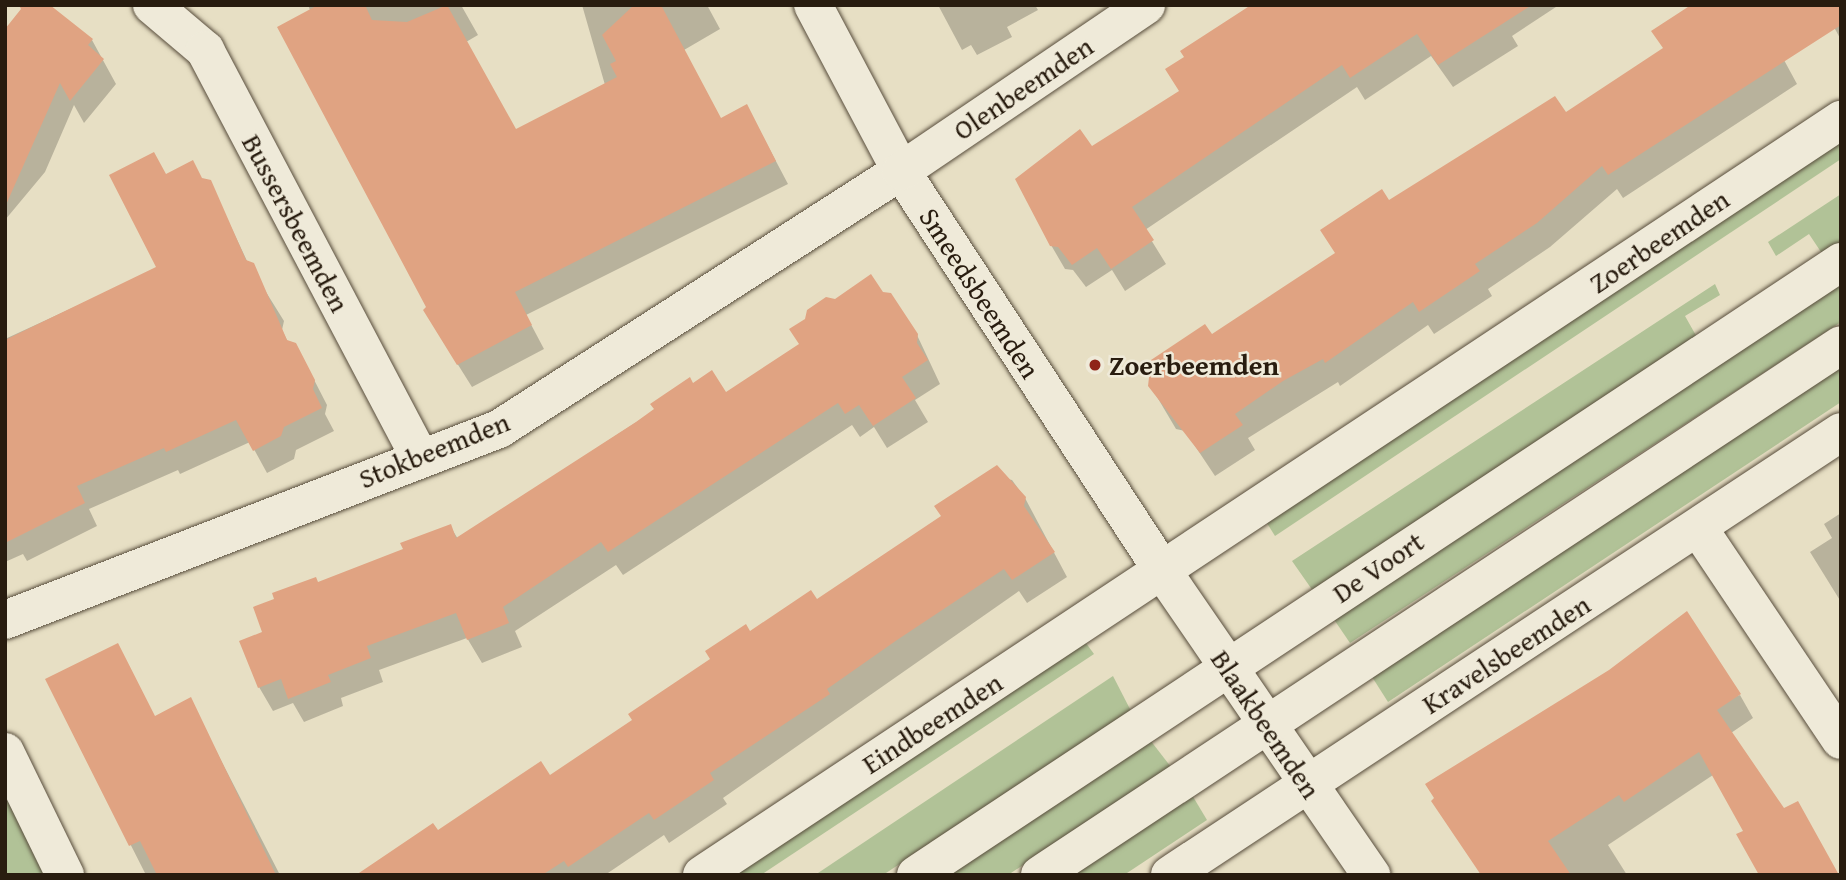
<!DOCTYPE html>
<style>
body{margin:0}
#map{position:relative;width:1846px;height:880px;overflow:hidden;background:#e7dfc4;font-family:"Gentium Book Plus",serif}
div>[style]{position:absolute}
[style*='--x']{left:calc(var(--x)*1px);top:calc(var(--y)*1px);width:calc(var(--w)*1px);rotate:calc(var(--a)*1deg)}
.green>*{inset:0;background:#b1c297}
.shadow>*{inset:0;background:#0003}
.building>*{inset:0;background:#e0a382}
.roads{filter:drop-shadow(0 0 2px #584d3c) drop-shadow(0 0 2px #584d3c)}
.minor>*{height:38px;margin:-19px;padding:0 19px;transform-origin:19px;border-radius:19px;background:#efead9}
.tertiary>*{height:38px;margin:-19px;padding:0 19px;transform-origin:19px;border-radius:19px;background:#efead9}
.dots>*{width:19px;height:19px;translate:-50% -50%;box-sizing:border-box;border:4px solid #efead9;border-radius:50%}
span{translate:-50% -50%;white-space:nowrap;text-align:center;line-height:1.15;-webkit-text-stroke:5px #efead9;paint-order:stroke}
.street-label{font-size:28px;color:#281c0f}
.poi-label{font-size:28px;color:#281c0f;font-weight:700}
.left{translate:0 -50%;text-align:left}
.frame{position:absolute;inset:0;border:7px solid #281c0f;pointer-events:none}
</style>
<div id="map">
<div class="green">
<div style="clip-path:polygon(1841px 135px,1841px 159px,1275px 536px,1265px 520px)"></div>
<div style="clip-path:polygon(1841px 194px,1841px 243px,1823px 255px,1809px 234px,1776px 256px,1768px 242px)"></div>
<div style="clip-path:polygon(1841px 276px,1841px 322px,1350px 643px,1333px 618px)"></div>
<div style="clip-path:polygon(1715px 284px,1720px 295px,1685px 316px,1698px 339px,1313px 591px,1292px 561px)"></div>
<div style="clip-path:polygon(1841px 357px,1841px 402px,1388px 702px,1367px 669px)"></div>
<div style="clip-path:polygon(1083px 639px,1094px 654px,761px 875px,724px 875px)"></div>
<div style="clip-path:polygon(1113px 676px,1131px 711px,883px 875px,815px 875px)"></div>
<div style="clip-path:polygon(1147px 736px,1171px 767px,1008px 875px,937px 875px)"></div>
<div style="clip-path:polygon(5px 790px,48px 875px,5px 875px)"></div>
<div style="clip-path:polygon(1189px 790px,1207px 820px,1124px 875px,1059px 875px)"></div>
</div>
<div class="shadow">
<div style="clip-path:polygon(47px 5px,92px 40px,116px 84px,84px 123px,74px 105px,45px 172px,5px 220px,5px 31px)"></div>
<div style="clip-path:polygon(308px 5px,461px 5px,478px 35px,466px 42px,516px 131px,605px 85px,582px 5px,707px 5px,720px 29px,684px 50px,721px 120px,759px 129px,788px 184px,526px 315px,544px 349px,472px 387px,438px 333px)"></div>
<div style="clip-path:polygon(938px 5px,1035px 5px,1038px 10px,1007px 27px,1012px 37px,977px 55px,971px 45px,962px 50px)"></div>
<div style="clip-path:polygon(1435px 5px,1559px 5px,1512px 36px,1518px 46px,1453px 87px,1431px 56px,1365px 100px,1357px 87px,1145px 230px,1166px 264px,1125px 291px,1112px 270px,1086px 287px,1073px 270px,1065px 269px,1051px 245px,1091px 148px)"></div>
<div style="clip-path:polygon(1822px 5px,1841px 5px,1841px 40px)"></div>
<div style="clip-path:polygon(1784px 60px,1797px 84px,1623px 198px,1617px 189px,1550px 247px,1488px 289px,1492px 296px,1434px 334px,1428px 325px,1340px 386px,1338px 382px,1248px 438px,1255px 450px,1215px 476px,1185px 431px,1176px 429px,1150px 385px,1211px 337px,1336px 254px,1389px 203px,1566px 115px)"></div>
<div style="clip-path:polygon(166px 175px,210px 182px,248px 263px,284px 321px,282px 330px,288px 342px,308px 368px,327px 405px,325px 414px,334px 431px,296px 450px,294px 459px,267px 473px,250px 442px,180px 474px,178px 470px,89px 509px,97px 526px,27px 561px,23px 554px,5px 562px,5px 339px,159px 268px)"></div>
<div style="clip-path:polygon(882px 293px,917px 335px,940px 384px,915px 400px,928px 422px,887px 448px,874px 427px,860px 437px,852px 425px,623px 575px,616px 565px,515px 631px,522px 647px,482px 663px,467px 638px,379px 670px,383px 682px,341px 698px,343px 706px,304px 722px,293px 703px,273px 711px,259px 687px,264px 633px,318px 584px,405px 550px,450px 526px,458px 539px,693px 385px,726px 395px,800px 345px,836px 301px)"></div>
<div style="clip-path:polygon(1003px 478px,1012px 480px,1025px 498px,1067px 577px,1027px 603px,1019px 591px,723px 798px,727px 804px,669px 843px,664px 835px,605px 875px,377px 875px,437px 833px,549px 777px,634px 721px,749px 633px,817px 601px)"></div>
<div style="clip-path:polygon(1841px 513px,1841px 602px,1810px 552px,1832px 538px,1824px 524px)"></div>
<div style="clip-path:polygon(47px 680px,155px 717px,190px 700px,280px 875px,146px 875px)"></div>
<div style="clip-path:polygon(1740px 695px,1753px 718px,1731px 733px,1746px 831px,1713px 775px,1608px 845px,1627px 875px,1484px 875px,1433px 801px)"></div>
</div>
<div class="building">
<div style="clip-path:polygon(19px 5px,50px 5px,93px 39px,88px 45px,104px 59px,70px 101px,60px 83px,5px 207px,5px 29px,21px 9px)"></div>
<div style="clip-path:polygon(318px 5px,365px 5px,372px 20px,407px 22px,447px 5px,516px 129px,617px 77px,610px 64px,616px 61px,602px 35px,634px 5px,661px 5px,721px 118px,747px 104px,776px 161px,515px 292px,532px 325px,457px 365px,423px 310px,426px 307px,277px 27px)"></div>
<div style="clip-path:polygon(1251px 5px,1532px 5px,1438px 65px,1417px 34px,1350px 78px,1342px 65px,1132px 207px,1154px 240px,1111px 269px,1097px 248px,1072px 265px,1058px 247px,1050px 246px,1015px 179px,1080px 129px,1092px 146px,1179px 91px,1165px 69px,1184px 57px,1180px 51px)"></div>
<div style="clip-path:polygon(1691px 5px,1841px 5px,1841px 25px,1608px 175px,1602px 166px,1537px 223px,1475px 264px,1480px 271px,1419px 312px,1413px 302px,1325px 363px,1323px 359px,1283px 381px,1235px 414px,1243px 425px,1200px 453px,1148px 386px,1151px 360px,1205px 324px,1212px 334px,1335px 253px,1320px 230px,1382px 189px,1389px 200px,1555px 96px,1566px 112px,1663px 48px,1651px 31px)"></div>
<div style="clip-path:polygon(154px 152px,166px 174px,193px 160px,202px 178px,211px 180px,246px 260px,254px 263px,287px 340px,296px 343px,315px 380px,313px 389px,322px 408px,284px 427px,281px 436px,253px 451px,236px 420px,166px 452px,164px 448px,77px 486px,85px 503px,5px 543px,5px 340px,156px 267px,109px 175px)"></div>
<div style="clip-path:polygon(871px 274px,883px 292px,891px 293px,918px 334px,917px 343px,928px 360px,902px 377px,916px 398px,873px 426px,859px 405px,845px 414px,838px 403px,608px 552px,601px 542px,503px 607px,509px 623px,467px 640px,456px 613px,367px 646px,371px 658px,328px 675px,331px 682px,288px 699px,281px 679px,258px 688px,239px 641px,262px 632px,253px 607px,274px 599px,272px 593px,316px 577px,318px 582px,403px 549px,400px 543px,451px 524px,456px 538px,636px 422px,654px 409px,650px 404px,690px 377px,693px 383px,712px 370px,726px 392px,799px 344px,789px 329px,805px 319px,807px 310px,826px 297px,835px 299px)"></div>
<div style="clip-path:polygon(997px 465px,1026px 497px,1024px 506px,1055px 552px,1012px 580px,1004px 569px,897px 640px,827px 689px,830px 694px,710px 773px,714px 780px,654px 820px,649px 813px,568px 867px,564px 861px,542px 875px,356px 875px,433px 823px,438px 830px,541px 761px,550px 775px,632px 720px,628px 714px,710px 659px,705px 651px,746px 624px,750px 631px,811px 590px,817px 599px,941px 516px,934px 506px)"></div>
<div style="clip-path:polygon(1687px 611px,1741px 694px,1717px 710px,1784px 808px,1798px 801px,1839px 875px,1759px 875px,1736px 834px,1743px 831px,1699px 752px,1624px 802px,1619px 795px,1548px 841px,1571px 875px,1481px 875px,1431px 801px,1434px 798px,1425px 784px,1609px 670px)"></div>
<div style="clip-path:polygon(118px 643px,155px 716px,191px 697px,276px 875px,157px 875px,140px 841px,129px 846px,45px 679px)"></div>
</div>
<div class="roads">
<div class="minor">
<div style="--x:152;--y:5;--w:70;--a:40.3"></div>
<div style="--x:205;--y:50;--w:459;--a:62.2"></div>
<div style="--x:813;--y:5;--w:188;--a:62.1"></div>
<div style="--x:901;--y:171;--w:479;--a:56.8"></div>
<div style="--x:1163;--y:572;--w:368;--a:55.5"></div>
<div style="--x:1699;--y:529;--w:254;--a:56.1"></div>
<div style="--x:5;--y:620;--w:530;--a:-21.14"></div>
<div style="--x:499;--y:429;--w:478;--a:-32.7"></div>
<div style="--x:901;--y:171;--w:296;--a:-34.1"></div>
<div style="--x:5;--y:752;--w:137;--a:64"></div>
<div style="--x:702;--y:875;--w:1367;--a:-33.54"></div>
<div style="--x:1170;--y:875;--w:804;--a:-33.43"></div>
</div>
<div class="tertiary">
<div style="--x:916;--y:875;--w:1110;--a:-33.53"></div>
<div style="--x:1040;--y:875;--w:960;--a:-33.49"></div>
</div>
</div>
<div class="dots">
<div style="left:1095px;top:365px;background:#8f2418"></div>
</div>
<div class="street-label">
<span style="left:1023px;top:88px;rotate:-34deg">Olenbeemden</span>
<span style="left:296px;top:223px;rotate:62deg">Bussersbeemden</span>
<span style="left:1659px;top:241px;rotate:-34deg">Zoerbeemden</span>
<span style="left:980px;top:293px;rotate:57deg">Smeedsbeemden</span>
<span style="left:434px;top:450px;rotate:-22deg">Stokbeemden</span>
<span style="left:1378px;top:567px;rotate:-34deg">De Voort</span>
<span style="left:1506px;top:654px;rotate:-33deg">Kravelsbeemden</span>
<span style="left:932px;top:723px;rotate:-33deg">Eindbeemden</span>
<span style="left:1266px;top:724px;rotate:56deg">Blaakbeemden</span>
</div>
<div class="poi-label">
<span class="left" style="left:1109px;top:365px">Zoerbeemden</span>
</div>
<div class="frame"></div>
</div>
